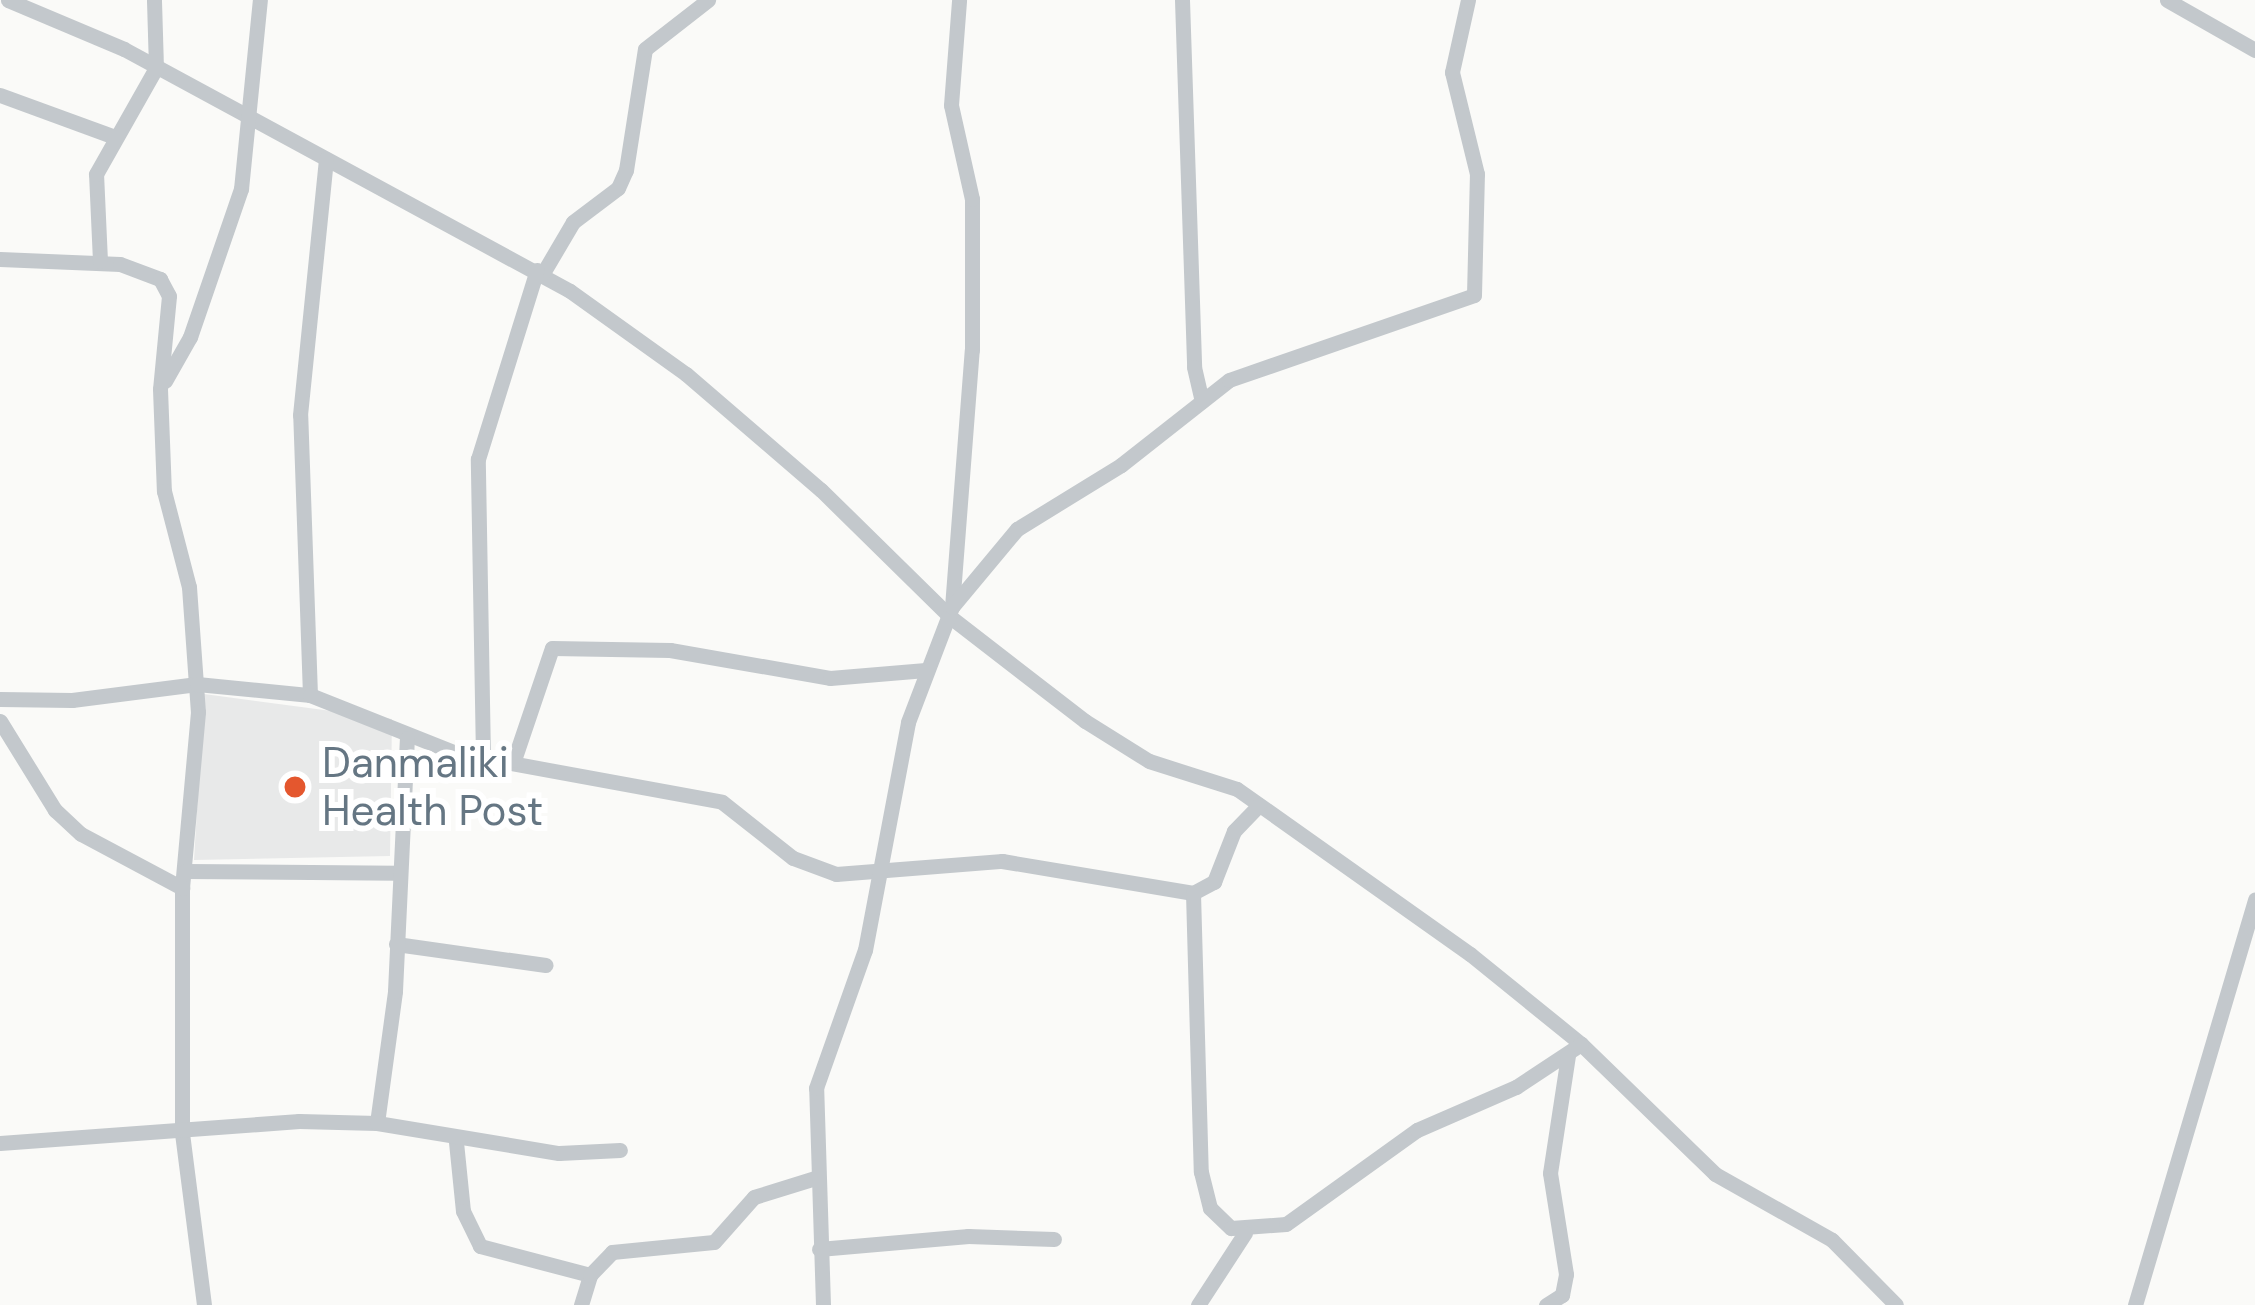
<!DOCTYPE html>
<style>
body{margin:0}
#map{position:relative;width:2255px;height:1305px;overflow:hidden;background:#fafaf8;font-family:"DM Sans",sans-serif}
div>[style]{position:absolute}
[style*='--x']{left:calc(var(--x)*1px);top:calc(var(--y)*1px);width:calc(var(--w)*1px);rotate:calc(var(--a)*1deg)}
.built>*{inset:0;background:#e8e9e9}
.minor>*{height:15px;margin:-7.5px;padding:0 7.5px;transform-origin:7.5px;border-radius:7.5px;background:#c3c8cc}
.dots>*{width:33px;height:33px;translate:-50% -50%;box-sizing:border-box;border:6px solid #fff;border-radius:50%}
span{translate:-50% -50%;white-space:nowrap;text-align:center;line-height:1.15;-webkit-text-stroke:12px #fff;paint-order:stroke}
.poi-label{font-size:42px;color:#657683}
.left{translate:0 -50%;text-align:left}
</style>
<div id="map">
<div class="built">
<div style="clip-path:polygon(204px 694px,392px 719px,390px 856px,194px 860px)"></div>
</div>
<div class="minor">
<div style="--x:8;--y:0;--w:126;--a:22.9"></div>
<div style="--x:124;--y:49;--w:507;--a:28.48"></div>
<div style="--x:570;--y:291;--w:143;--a:35.6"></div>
<div style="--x:686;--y:374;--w:178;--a:40.7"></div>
<div style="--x:821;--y:490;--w:180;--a:44.5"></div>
<div style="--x:949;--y:616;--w:172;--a:37.7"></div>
<div style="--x:1085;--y:721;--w:75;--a:32"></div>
<div style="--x:1149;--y:761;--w:92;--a:17.7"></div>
<div style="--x:1237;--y:789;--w:286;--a:35.3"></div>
<div style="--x:1470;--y:954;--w:143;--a:39"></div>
<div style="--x:1581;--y:1044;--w:187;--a:44.1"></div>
<div style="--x:1715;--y:1174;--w:134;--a:29.4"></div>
<div style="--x:1832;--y:1240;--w:91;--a:45.4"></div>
<div style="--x:1182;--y:0;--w:367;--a:88.1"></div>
<div style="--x:1194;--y:367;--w:35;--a:77"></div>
<div style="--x:2167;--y:0;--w:101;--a:29.6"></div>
<div style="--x:0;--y:95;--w:119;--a:20.1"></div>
<div style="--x:0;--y:259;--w:120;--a:2.4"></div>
<div style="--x:120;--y:264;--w:43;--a:20.6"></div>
<div style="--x:160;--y:279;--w:19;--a:62"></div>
<div style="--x:169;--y:296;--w:93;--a:95.5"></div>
<div style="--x:160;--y:389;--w:102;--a:87.8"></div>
<div style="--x:164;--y:491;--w:99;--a:75.4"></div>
<div style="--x:189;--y:587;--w:125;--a:85.9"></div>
<div style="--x:198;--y:712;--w:177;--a:95.2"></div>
<div style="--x:182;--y:888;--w:245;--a:90"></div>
<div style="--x:182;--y:1133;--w:173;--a:82.7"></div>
<div style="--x:100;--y:261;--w:87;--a:-92.6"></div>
<div style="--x:96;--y:174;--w:122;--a:-60.5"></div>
<div style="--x:156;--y:68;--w:68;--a:-91.7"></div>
<div style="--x:543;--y:273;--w:59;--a:-59.5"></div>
<div style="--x:573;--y:222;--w:56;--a:-37.1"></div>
<div style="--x:618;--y:188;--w:20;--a:-66"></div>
<div style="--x:626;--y:170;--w:122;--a:-81.1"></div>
<div style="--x:645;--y:49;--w:80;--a:-37.9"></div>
<div style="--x:165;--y:381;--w:51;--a:-60.4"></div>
<div style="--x:190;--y:337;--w:157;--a:-71"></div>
<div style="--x:241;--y:189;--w:190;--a:-84.3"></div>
<div style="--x:952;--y:607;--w:258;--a:-85.6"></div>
<div style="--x:972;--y:350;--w:151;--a:-90"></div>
<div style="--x:972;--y:199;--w:96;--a:-102.6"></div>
<div style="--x:951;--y:105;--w:105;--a:-85.6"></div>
<div style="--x:310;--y:695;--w:280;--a:-92"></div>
<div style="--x:300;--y:415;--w:257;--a:-84.2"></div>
<div style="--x:0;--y:699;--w:72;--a:0.8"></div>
<div style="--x:72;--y:700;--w:126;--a:-7.3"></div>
<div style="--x:197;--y:684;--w:114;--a:5.6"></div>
<div style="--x:310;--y:695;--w:157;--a:21.7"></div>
<div style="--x:456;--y:753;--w:270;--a:10.4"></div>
<div style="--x:722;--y:802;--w:90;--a:38.3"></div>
<div style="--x:793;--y:858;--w:46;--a:20.4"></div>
<div style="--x:836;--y:874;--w:167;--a:-4.5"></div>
<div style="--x:1002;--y:861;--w:194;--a:9.5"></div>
<div style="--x:1193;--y:893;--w:24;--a:-28"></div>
<div style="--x:1214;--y:882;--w:55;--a:-68.6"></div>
<div style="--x:1234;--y:831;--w:36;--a:-46"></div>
<div style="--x:0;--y:721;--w:105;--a:58.3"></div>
<div style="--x:55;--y:810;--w:35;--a:43"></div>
<div style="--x:81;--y:834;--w:115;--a:28.1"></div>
<div style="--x:483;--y:758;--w:299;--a:-91"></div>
<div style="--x:478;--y:459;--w:198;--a:-72.7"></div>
<div style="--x:514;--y:760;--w:118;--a:-71.3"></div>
<div style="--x:552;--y:648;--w:118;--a:1"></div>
<div style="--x:670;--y:650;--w:162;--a:9.9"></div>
<div style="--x:830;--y:678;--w:96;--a:-4.8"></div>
<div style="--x:185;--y:871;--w:212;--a:0.5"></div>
<div style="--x:1193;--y:893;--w:279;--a:88.4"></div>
<div style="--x:1201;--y:1172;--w:37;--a:76"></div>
<div style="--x:1210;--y:1208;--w:29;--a:44"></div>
<div style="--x:1231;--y:1228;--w:55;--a:-4.2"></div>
<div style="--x:1286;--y:1224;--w:161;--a:-35.7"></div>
<div style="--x:1417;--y:1130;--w:108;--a:-23.5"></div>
<div style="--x:1516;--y:1087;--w:78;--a:-33.5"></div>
<div style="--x:396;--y:944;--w:151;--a:8"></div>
<div style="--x:377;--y:1123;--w:133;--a:-82.2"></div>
<div style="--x:395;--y:991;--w:253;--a:-87.3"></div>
<div style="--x:456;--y:1142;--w:69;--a:84.2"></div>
<div style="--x:463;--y:1211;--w:39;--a:64"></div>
<div style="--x:480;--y:1246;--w:114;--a:14.8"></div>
<div style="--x:0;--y:1143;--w:300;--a:-4.2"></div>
<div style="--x:299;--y:1121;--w:78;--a:1.5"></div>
<div style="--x:377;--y:1123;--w:184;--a:9.4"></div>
<div style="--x:559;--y:1153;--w:61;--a:-2.8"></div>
<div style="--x:819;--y:1249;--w:150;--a:-5"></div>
<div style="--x:968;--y:1236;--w:86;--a:2"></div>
<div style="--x:581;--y:1305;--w:31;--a:-73"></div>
<div style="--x:590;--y:1275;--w:32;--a:-46"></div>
<div style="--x:612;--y:1252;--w:102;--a:-5.6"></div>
<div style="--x:714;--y:1242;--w:60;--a:-48.4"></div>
<div style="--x:754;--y:1197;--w:64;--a:-17.3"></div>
<div style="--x:823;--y:1305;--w:217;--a:-91.8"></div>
<div style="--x:816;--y:1088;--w:146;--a:-70.5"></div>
<div style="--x:865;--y:950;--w:232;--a:-79.3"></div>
<div style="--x:908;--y:722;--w:123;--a:-69.1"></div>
<div style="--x:952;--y:607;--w:102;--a:-50.2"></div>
<div style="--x:1017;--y:529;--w:122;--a:-31.6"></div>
<div style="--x:1121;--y:465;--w:137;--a:-38.2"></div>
<div style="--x:1229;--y:380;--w:259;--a:-19.1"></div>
<div style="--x:1474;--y:295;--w:121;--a:-88.6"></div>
<div style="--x:1477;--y:174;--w:105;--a:-103.8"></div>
<div style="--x:1452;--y:72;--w:74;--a:-77.5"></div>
<div style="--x:1198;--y:1305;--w:86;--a:-56.9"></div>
<div style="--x:1546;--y:1305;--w:19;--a:-32"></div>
<div style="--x:1562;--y:1295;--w:21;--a:-79"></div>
<div style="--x:1566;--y:1274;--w:102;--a:-99"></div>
<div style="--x:1550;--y:1173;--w:119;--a:-81.3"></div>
<div style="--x:2135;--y:1305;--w:423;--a:-73.5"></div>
</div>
<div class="dots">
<div style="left:295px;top:787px;background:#e4572e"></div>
</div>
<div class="poi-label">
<span class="left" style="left:322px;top:787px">Danmaliki<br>Health Post</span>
</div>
</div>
